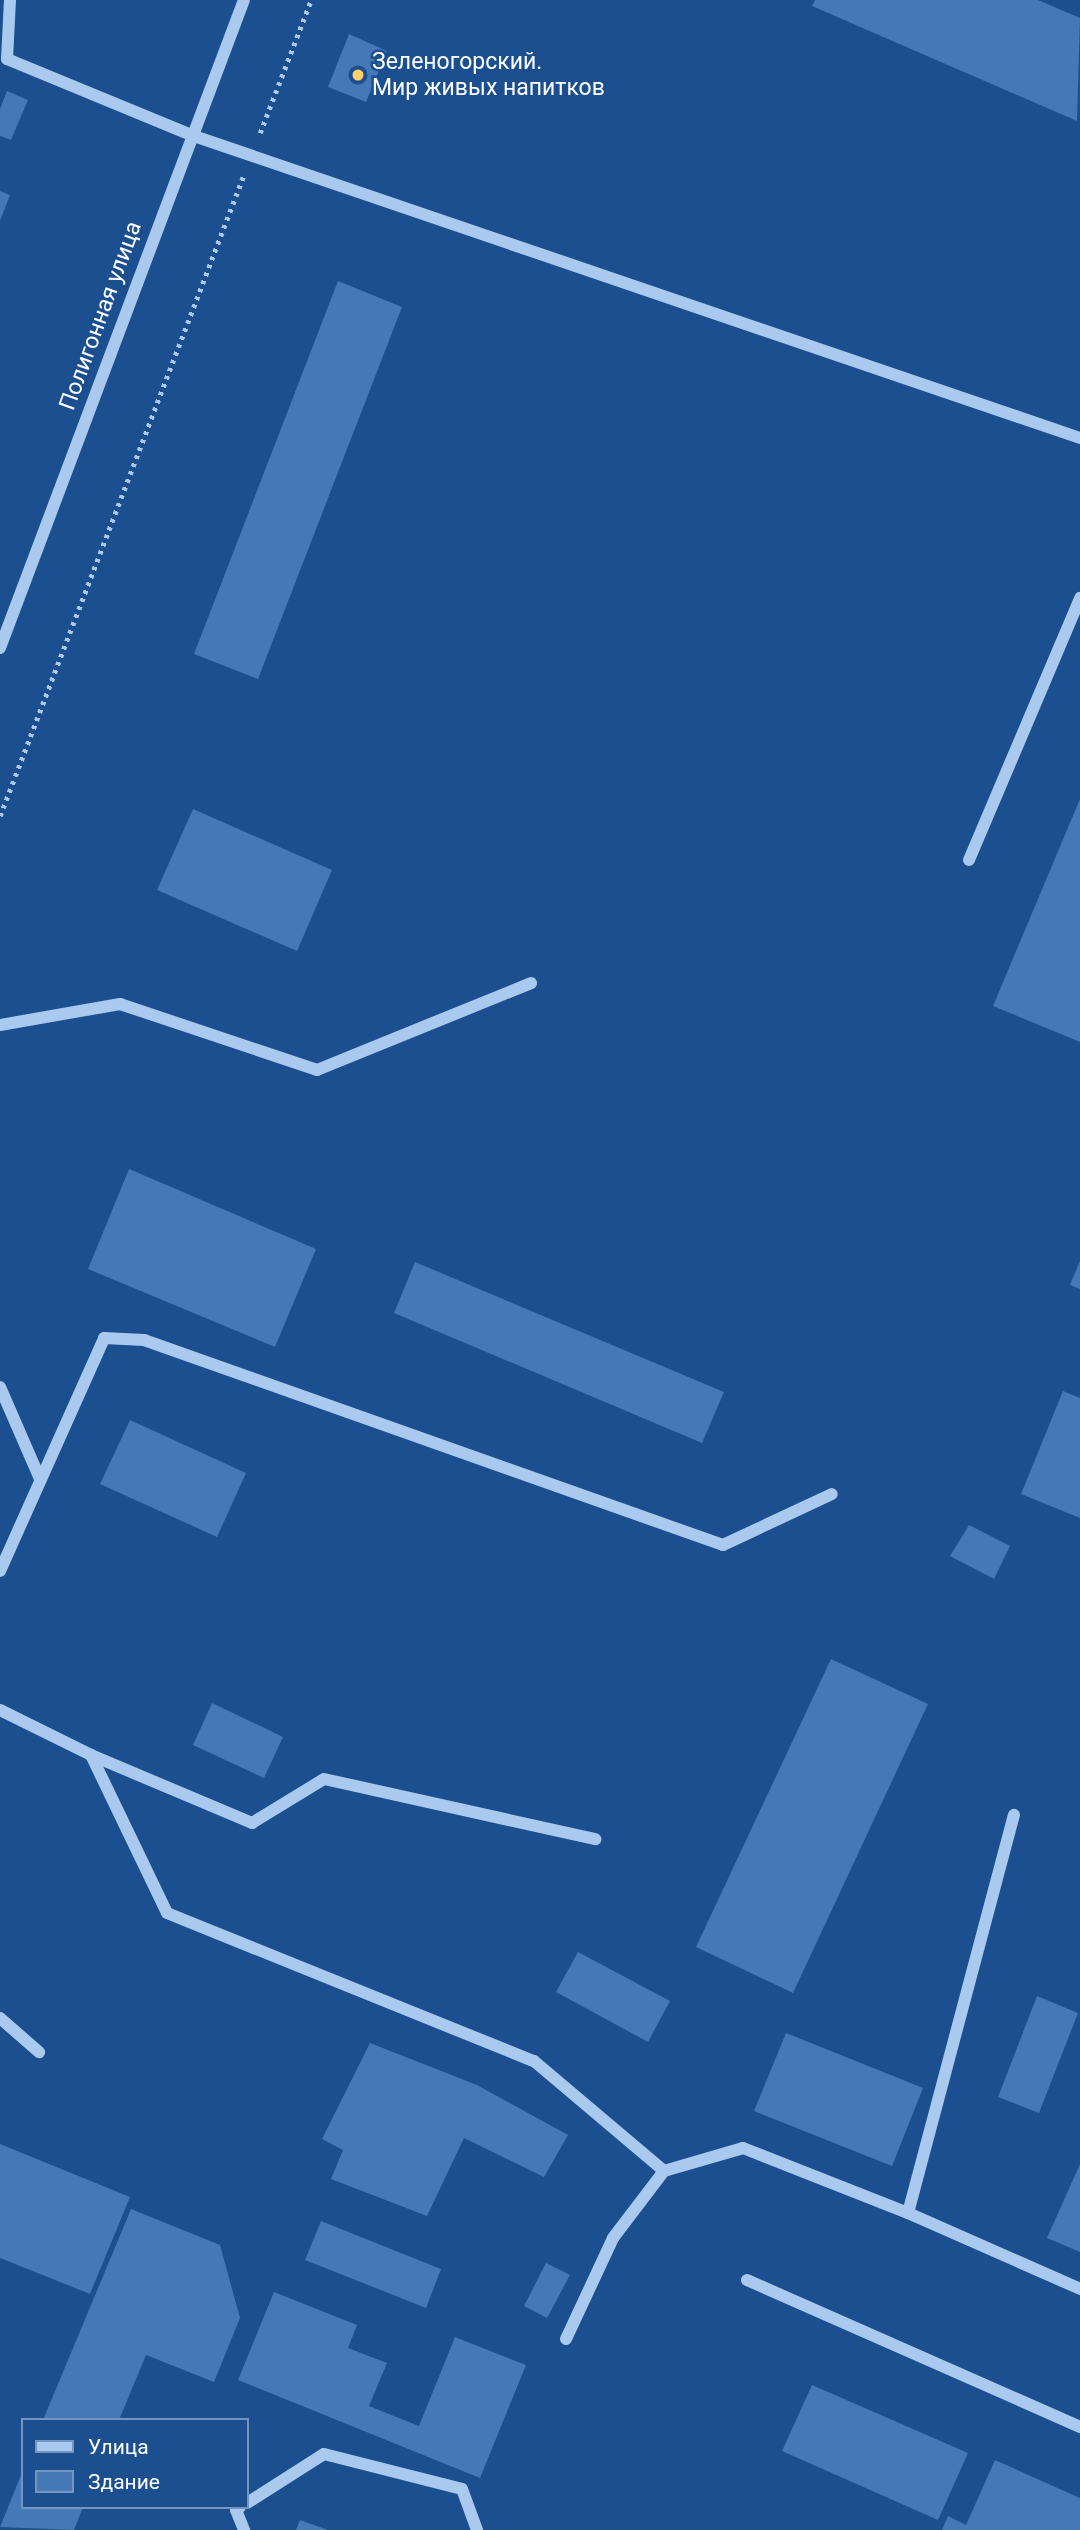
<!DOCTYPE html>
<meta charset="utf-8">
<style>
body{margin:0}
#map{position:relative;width:1080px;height:2530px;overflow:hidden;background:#1b4f8f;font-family:Roboto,sans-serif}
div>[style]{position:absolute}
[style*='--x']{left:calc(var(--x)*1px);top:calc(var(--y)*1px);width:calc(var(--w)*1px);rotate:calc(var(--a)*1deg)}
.building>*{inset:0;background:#4478b7}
.path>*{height:4.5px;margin-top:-2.25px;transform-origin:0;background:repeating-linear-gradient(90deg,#a9c9ee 0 3.5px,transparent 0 8.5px)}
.minor>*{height:12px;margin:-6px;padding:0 6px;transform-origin:6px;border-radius:6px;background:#a9c9ee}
.dots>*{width:19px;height:19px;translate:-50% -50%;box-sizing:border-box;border:4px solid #1b4f8f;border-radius:50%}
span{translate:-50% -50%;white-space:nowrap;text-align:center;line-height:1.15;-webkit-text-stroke:5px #1b4f8f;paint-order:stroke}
.poi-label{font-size:23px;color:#fff}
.left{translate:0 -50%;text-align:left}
.street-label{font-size:23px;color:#fff}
.legend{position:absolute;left:21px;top:2418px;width:228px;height:91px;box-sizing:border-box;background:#1b4f8f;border:2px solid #7695bc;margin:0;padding:9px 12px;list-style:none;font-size:21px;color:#fff}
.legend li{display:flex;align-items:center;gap:14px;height:35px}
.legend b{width:35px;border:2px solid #7695bc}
</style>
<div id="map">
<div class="building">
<div style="clip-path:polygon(815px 0,1038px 0,1080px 18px,1077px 121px,812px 6px)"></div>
<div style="clip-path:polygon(349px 34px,387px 51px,366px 102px,328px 87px)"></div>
<div style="clip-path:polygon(7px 91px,28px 100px,11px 140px,0 136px,0 109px)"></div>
<div style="clip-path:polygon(0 191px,10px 195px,0 221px)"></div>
<div style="clip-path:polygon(338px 281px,402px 307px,258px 679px,194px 654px)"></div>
<div style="clip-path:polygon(1080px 799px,1080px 1042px,993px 1006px)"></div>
<div style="clip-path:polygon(193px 809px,332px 870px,297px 951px,157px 890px)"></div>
<div style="clip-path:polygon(129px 1169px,316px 1249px,275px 1347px,88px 1269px)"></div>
<div style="clip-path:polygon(1080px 1261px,1080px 1289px,1070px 1285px)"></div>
<div style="clip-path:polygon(415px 1262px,724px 1392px,702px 1443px,394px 1313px)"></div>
<div style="clip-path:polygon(1063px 1391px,1080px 1398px,1080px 1518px,1021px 1494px)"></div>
<div style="clip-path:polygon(130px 1420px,246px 1473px,217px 1537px,100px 1484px)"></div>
<div style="clip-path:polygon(969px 1525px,1010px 1546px,994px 1579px,950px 1556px)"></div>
<div style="clip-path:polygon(831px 1659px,928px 1704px,793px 1993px,696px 1947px)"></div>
<div style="clip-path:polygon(212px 1703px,283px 1737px,264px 1778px,193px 1745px)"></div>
<div style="clip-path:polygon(578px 1952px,670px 2001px,648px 2042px,556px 1992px)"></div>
<div style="clip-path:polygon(1037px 1996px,1078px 2013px,1039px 2113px,998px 2097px)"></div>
<div style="clip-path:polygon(786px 2033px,923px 2088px,892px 2166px,754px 2111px)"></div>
<div style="clip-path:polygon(370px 2043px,477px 2085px,568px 2135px,544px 2177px,464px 2138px,427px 2216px,331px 2179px,343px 2150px,322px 2139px)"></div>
<div style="clip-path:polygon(0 2144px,130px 2197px,90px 2294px,0 2258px)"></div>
<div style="clip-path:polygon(1080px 2164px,1080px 2252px,1047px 2238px)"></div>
<div style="clip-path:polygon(131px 2209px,220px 2245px,240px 2318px,214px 2382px,146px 2355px,119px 2420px,43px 2420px)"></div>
<div style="clip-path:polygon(321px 2221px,441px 2269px,426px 2308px,305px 2260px)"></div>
<div style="clip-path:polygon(546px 2263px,570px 2275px,547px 2318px,524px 2306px)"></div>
<div style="clip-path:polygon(274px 2292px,357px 2325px,348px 2348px,387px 2363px,369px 2406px,419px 2426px,455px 2337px,526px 2365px,480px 2478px,238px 2380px)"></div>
<div style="clip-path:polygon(812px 2385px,968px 2453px,938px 2520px,782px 2451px)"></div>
<div style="clip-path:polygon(995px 2460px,1080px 2498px,1080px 2530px,942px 2530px,948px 2516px,966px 2525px)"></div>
<div style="clip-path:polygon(23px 2470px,23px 2507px,83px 2507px,74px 2530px,0 2527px)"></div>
<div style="clip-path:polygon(300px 2520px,328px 2530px,296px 2530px)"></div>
</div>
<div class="path">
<div style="--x:260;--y:133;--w:142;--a:-69"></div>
<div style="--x:0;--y:816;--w:684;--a:-69.18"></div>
</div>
<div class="minor">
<div style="--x:10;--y:0;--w:59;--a:92.9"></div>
<div style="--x:7;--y:59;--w:199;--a:22.4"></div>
<div style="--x:191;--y:135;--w:939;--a:18.82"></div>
<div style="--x:0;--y:648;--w:692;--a:-69.37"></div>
<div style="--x:969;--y:860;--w:285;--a:-67"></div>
<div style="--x:0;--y:1025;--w:122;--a:-9.9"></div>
<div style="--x:120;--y:1004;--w:208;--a:18.5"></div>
<div style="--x:317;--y:1070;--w:231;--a:-22.1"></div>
<div style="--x:0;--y:1387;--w:100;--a:66.5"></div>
<div style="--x:0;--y:1571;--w:255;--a:-65.9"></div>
<div style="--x:104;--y:1338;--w:40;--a:2.9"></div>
<div style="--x:144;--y:1340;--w:614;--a:19.5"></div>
<div style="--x:723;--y:1545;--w:120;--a:-25.1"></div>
<div style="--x:0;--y:1710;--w:102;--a:26.3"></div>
<div style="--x:91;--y:1755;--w:175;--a:64.3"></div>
<div style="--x:167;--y:1913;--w:396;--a:22"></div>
<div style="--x:534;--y:2061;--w:170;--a:40.2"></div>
<div style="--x:91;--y:1755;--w:175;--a:22.9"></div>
<div style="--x:252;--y:1823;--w:84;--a:-31.4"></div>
<div style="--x:324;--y:1779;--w:278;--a:12.5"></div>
<div style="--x:0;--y:2018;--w:52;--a:41.1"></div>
<div style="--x:908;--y:2213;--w:412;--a:-75.1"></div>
<div style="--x:747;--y:2280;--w:364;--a:23.8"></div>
<div style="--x:566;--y:2339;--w:111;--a:-65"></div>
<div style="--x:613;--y:2238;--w:84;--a:-52.7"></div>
<div style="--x:664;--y:2171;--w:82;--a:-16.2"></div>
<div style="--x:743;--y:2148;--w:177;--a:21.5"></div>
<div style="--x:908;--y:2213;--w:188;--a:23.8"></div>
<div style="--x:247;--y:2503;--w:91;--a:-32.5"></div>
<div style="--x:324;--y:2454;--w:142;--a:14.2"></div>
<div style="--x:462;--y:2489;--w:44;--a:69.9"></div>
<div style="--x:240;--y:2507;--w:5;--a:143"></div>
<div style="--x:236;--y:2510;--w:22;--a:68"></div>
</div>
<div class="dots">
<div style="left:358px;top:75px;background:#ffd166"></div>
</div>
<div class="poi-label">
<span class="left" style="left:372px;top:75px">Зеленогорский.<br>Мир живых напитков</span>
</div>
<div class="street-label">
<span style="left:101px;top:316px;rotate:-70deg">Полигонная улица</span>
</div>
<ul class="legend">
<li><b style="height:9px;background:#a9c9ee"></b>Улица</li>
<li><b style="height:19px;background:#4478b7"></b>Здание</li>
</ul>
</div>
